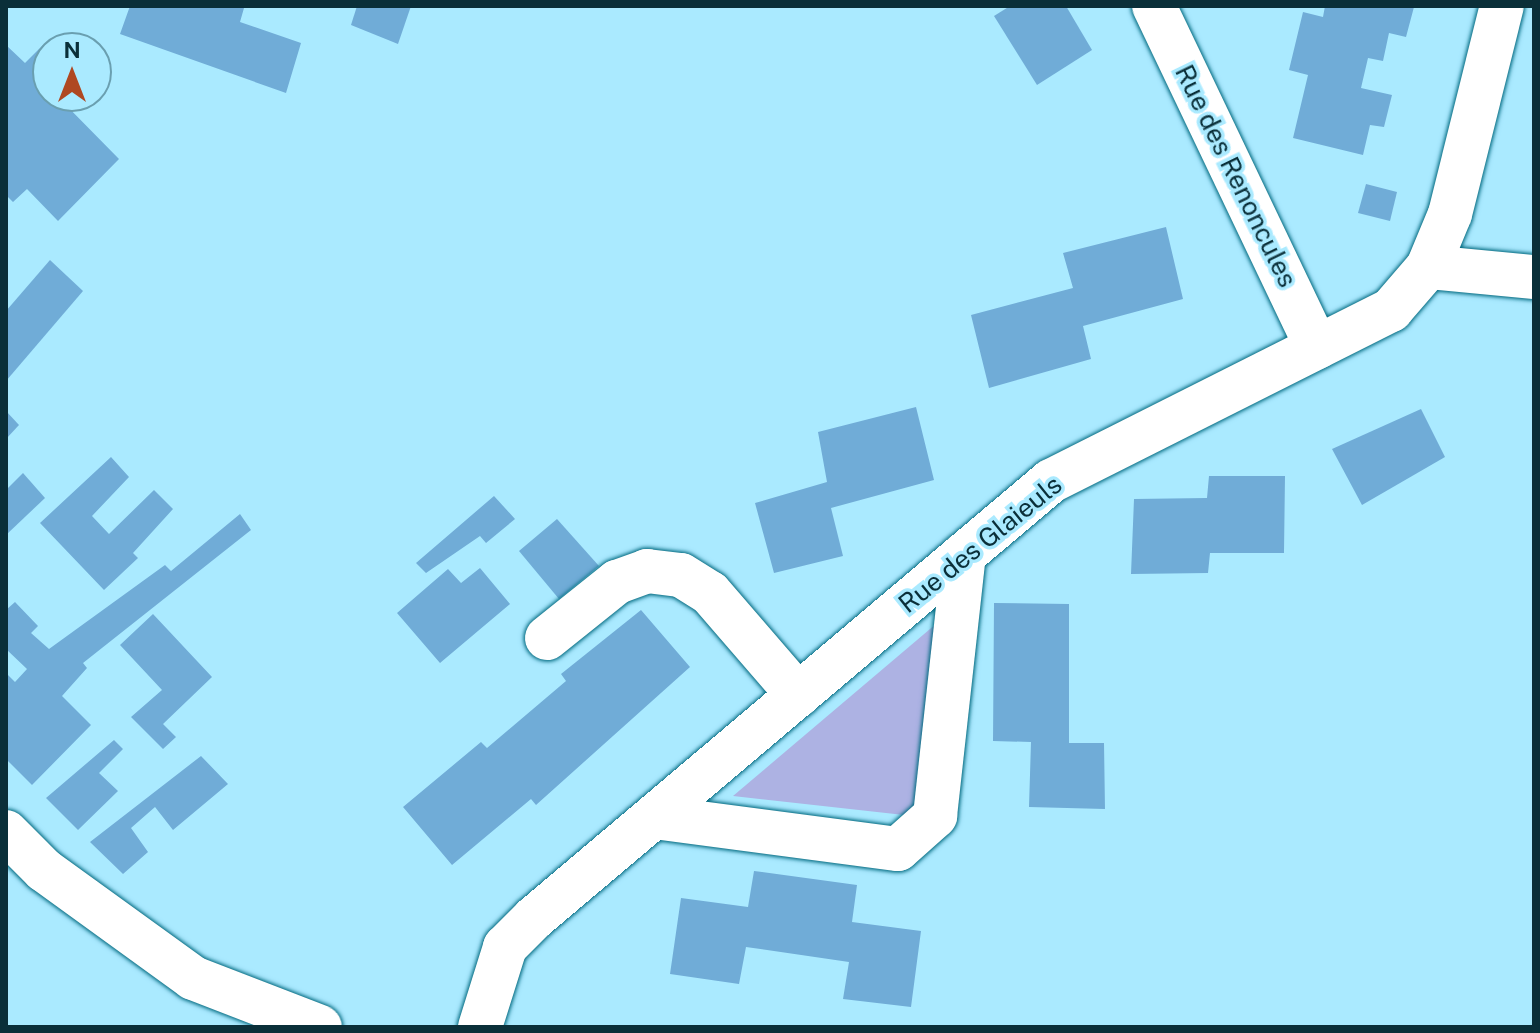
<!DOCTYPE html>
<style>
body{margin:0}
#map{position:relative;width:1540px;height:1033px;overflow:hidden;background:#aaeaff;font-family:"Public Sans",sans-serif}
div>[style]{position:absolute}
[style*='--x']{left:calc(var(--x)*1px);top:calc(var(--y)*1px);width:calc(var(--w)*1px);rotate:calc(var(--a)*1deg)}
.green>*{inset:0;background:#adb2e3}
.building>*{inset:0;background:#70acd7}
.roads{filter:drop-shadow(0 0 2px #006980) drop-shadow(0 0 2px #006980)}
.minor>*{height:44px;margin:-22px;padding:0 22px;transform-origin:22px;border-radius:22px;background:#fff}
span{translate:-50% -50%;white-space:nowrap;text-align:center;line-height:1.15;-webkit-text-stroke:7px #aaeaff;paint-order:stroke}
.street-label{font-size:26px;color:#0a2f39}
.frame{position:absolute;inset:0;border:8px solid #0a2f39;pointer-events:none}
.north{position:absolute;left:32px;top:32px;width:80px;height:80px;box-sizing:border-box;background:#aaeaff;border:2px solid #6a9fb0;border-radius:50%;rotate:0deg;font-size:22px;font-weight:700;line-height:32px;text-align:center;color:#0a2f39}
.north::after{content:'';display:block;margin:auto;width:28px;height:36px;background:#af4821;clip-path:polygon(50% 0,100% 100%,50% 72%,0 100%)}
</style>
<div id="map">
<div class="green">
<div style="clip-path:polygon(943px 618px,922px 817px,733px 796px)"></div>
</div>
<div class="building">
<div style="clip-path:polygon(130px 6px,244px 8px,240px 22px,301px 43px,286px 93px,120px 34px)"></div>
<div style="clip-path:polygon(357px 6px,411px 6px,398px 44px,351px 25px)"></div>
<div style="clip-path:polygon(1010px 6px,1066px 6px,1092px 50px,1037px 85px,994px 16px)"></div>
<div style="clip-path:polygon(1325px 6px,1414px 7px,1406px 37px,1389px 33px,1383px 61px,1368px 58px,1361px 88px,1392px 95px,1384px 127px,1370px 125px,1363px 155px,1293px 138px,1308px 75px,1289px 70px,1303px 12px,1323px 17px)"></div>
<div style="clip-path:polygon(6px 45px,25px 63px,43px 45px,48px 50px,48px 96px,57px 96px,119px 159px,58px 221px,27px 189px,13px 202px,6px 195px)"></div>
<div style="clip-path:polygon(1366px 184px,1397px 192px,1390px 221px,1358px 213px)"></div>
<div style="clip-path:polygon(1166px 227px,1183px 299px,1083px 326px,1091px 359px,989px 388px,971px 315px,1073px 288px,1063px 253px)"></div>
<div style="clip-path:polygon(50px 260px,83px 291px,6px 381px,6px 311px)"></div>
<div style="clip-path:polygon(916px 407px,934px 480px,831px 508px,843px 556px,774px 573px,755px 503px,827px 482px,818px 432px)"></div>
<div style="clip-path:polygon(1421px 409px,1445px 457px,1362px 505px,1332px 449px)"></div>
<div style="clip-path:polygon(6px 411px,19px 425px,6px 439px)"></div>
<div style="clip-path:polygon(111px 457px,129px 477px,92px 516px,109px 534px,154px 490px,173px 509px,133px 553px,138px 558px,104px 590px,40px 523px)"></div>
<div style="clip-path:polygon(23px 473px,45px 498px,6px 535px,6px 490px)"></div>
<div style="clip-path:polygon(1209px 476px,1285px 476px,1284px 553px,1210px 553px,1208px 573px,1131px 574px,1134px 499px,1207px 498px)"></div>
<div style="clip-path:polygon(494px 496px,515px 519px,486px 543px,480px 536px,426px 573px,416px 563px)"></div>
<div style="clip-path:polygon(240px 514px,251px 530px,83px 663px,87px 668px,62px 696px,91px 725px,32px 785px,6px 759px,6px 673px,15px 682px,27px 669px,6px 649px,6px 610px,15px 602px,38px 626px,31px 633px,49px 649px,165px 565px,171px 571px)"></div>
<div style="clip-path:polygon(557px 519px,599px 566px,559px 599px,519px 551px)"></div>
<div style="clip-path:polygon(480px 568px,510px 604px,440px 663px,397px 613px,448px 569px,461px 583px)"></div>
<div style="clip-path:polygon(994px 603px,1069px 604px,1069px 743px,1104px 743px,1105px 809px,1029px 807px,1031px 742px,993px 741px)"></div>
<div style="clip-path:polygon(641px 610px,690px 667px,536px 805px,531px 799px,452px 865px,403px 807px,481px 742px,487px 748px,566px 681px,561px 674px)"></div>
<div style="clip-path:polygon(153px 614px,212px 677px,163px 724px,176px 737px,163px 749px,131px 717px,162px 690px,120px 645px)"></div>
<div style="clip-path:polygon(114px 740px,123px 749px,99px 773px,118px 791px,78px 830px,46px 798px)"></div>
<div style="clip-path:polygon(201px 756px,228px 784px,173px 830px,155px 807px,131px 828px,148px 852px,123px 874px,90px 842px)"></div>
<div style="clip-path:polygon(754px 871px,857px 885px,852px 922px,921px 931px,911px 1007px,843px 999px,849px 962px,746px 947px,739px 984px,670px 974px,681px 898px,748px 907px)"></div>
</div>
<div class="roads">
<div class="minor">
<div style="--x:1154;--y:6;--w:378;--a:64.5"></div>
<div style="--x:1428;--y:267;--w:106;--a:5.4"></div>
<div style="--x:547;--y:638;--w:90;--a:-38.7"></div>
<div style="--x:617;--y:582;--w:32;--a:-20"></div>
<div style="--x:647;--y:571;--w:34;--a:7"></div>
<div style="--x:681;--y:575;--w:34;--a:32"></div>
<div style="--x:710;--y:593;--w:135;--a:49.2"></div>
<div style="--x:654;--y:817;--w:246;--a:7.5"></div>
<div style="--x:898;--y:849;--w:50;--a:-41.7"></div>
<div style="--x:935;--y:816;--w:263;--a:-83.7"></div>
<div style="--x:6;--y:832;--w:54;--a:45"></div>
<div style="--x:44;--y:870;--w:184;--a:35.9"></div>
<div style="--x:193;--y:978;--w:136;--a:21.1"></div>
<div style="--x:480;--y:1027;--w:84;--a:-72.6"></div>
<div style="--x:505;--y:947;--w:41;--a:-45"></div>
<div style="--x:534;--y:918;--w:677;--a:-40.21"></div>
<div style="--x:1051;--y:481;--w:381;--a:-26.7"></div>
<div style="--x:1391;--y:310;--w:57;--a:-49.3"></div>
<div style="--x:1428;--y:267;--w:57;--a:-67.5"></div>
<div style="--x:1450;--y:214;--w:214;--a:-76"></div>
</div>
</div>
<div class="street-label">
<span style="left:1236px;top:176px;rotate:64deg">Rue des Renoncules</span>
<span style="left:980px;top:544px;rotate:-39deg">Rue des Glaieuls</span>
</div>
<div class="frame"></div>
<div class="north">N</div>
</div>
